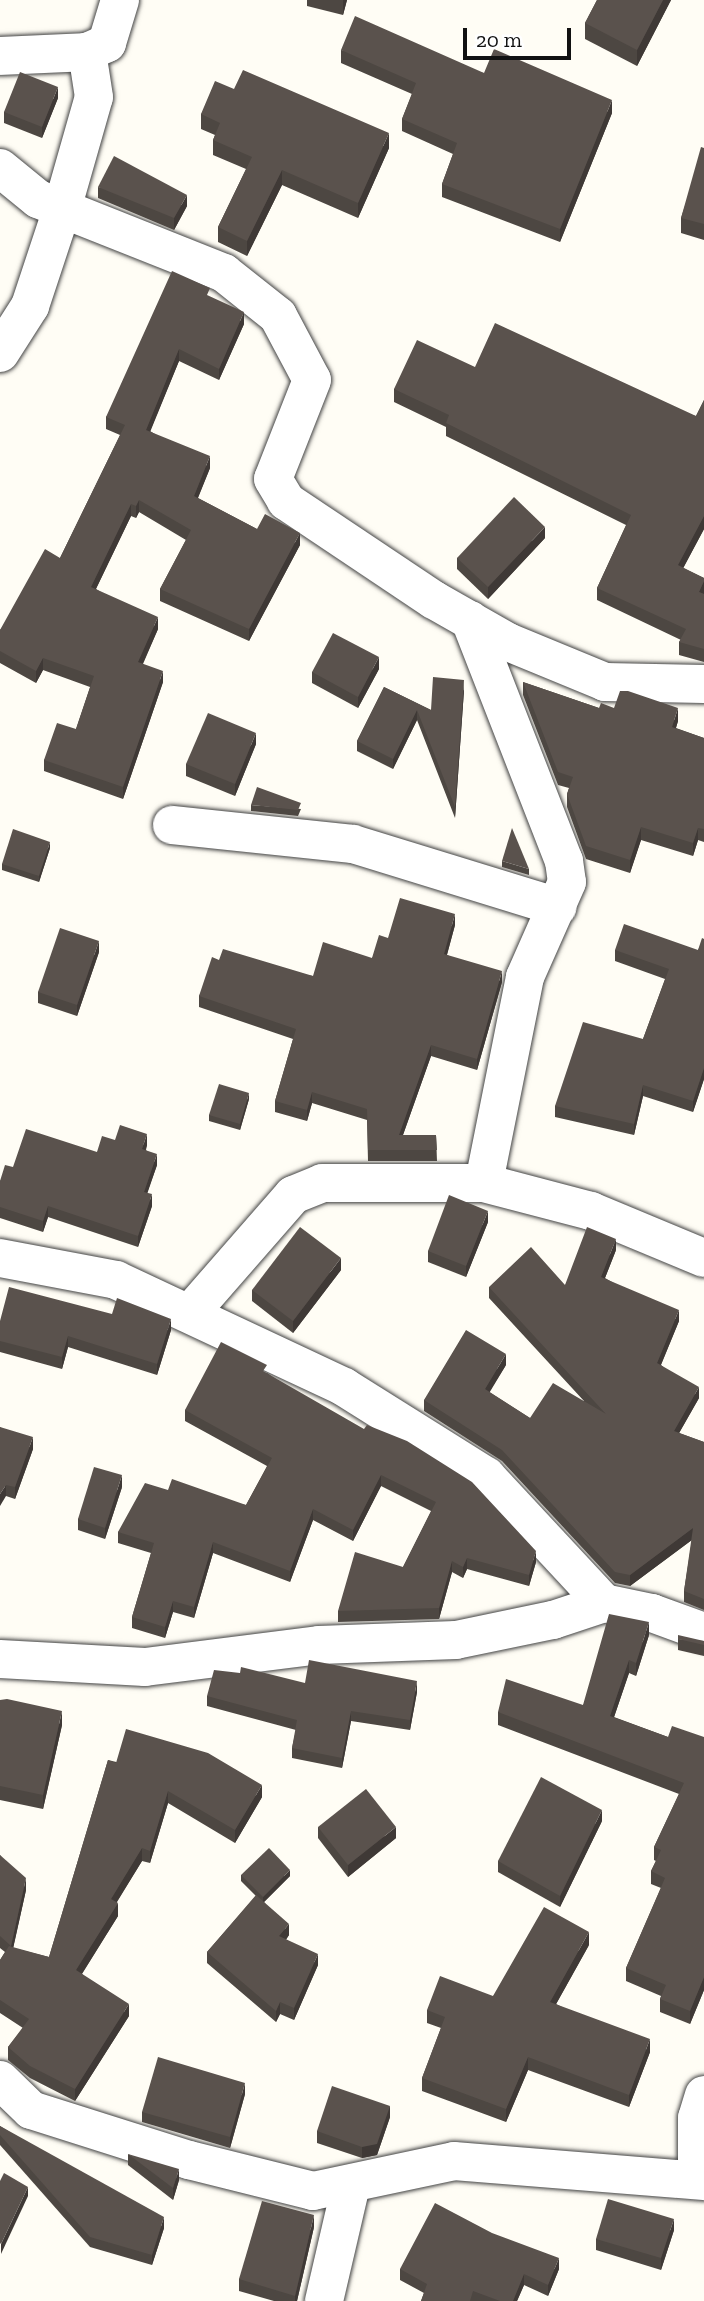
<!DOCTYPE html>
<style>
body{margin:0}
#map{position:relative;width:704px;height:2301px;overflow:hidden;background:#fffdf5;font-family:"Zilla Slab",serif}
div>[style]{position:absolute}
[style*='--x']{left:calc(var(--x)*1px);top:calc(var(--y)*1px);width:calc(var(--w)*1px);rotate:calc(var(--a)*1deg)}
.roads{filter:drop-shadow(0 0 2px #444) drop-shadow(0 0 2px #444)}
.minor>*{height:38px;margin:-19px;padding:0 19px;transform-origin:19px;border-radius:19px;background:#fff}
.wall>*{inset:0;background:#4d4742}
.shaded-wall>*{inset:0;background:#3f3936}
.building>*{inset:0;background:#5a524d}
span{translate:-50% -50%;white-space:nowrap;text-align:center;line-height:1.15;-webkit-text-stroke:7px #fff;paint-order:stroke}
.scale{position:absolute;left:463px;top:28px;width:108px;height:32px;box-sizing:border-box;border:4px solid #111;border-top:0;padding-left:9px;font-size:21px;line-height:24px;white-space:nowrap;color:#111;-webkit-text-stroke:5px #fff;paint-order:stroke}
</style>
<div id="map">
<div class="roads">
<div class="minor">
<div style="--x:0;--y:56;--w:87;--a:-2.6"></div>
<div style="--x:0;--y:168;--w:49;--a:39.2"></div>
<div style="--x:38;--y:199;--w:200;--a:21.7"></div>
<div style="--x:224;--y:273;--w:69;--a:38.5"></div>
<div style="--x:278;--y:316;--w:72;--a:62"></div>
<div style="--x:312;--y:380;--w:106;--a:111.5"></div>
<div style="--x:273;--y:479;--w:26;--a:59"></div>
<div style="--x:286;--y:501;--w:178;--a:33.8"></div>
<div style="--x:434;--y:600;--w:85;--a:29.6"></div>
<div style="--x:508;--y:642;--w:105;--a:22.4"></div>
<div style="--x:605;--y:682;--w:99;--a:1.2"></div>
<div style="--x:0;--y:353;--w:56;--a:-57.4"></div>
<div style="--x:30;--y:306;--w:102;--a:-71.7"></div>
<div style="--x:62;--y:209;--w:116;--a:-74.1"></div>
<div style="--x:94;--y:97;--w:46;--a:-98.8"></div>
<div style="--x:87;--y:52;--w:22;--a:-24"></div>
<div style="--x:107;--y:43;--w:45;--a:-73.2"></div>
<div style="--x:470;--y:620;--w:259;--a:68.7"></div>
<div style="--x:564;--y:861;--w:21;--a:82"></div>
<div style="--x:567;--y:882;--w:104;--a:113.9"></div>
<div style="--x:525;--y:977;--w:210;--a:101.3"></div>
<div style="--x:172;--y:825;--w:182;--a:6"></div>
<div style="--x:353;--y:844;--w:214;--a:17.1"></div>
<div style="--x:0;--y:1258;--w:118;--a:10.7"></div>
<div style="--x:116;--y:1280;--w:252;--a:25.1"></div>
<div style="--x:344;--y:1387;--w:168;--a:32.1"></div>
<div style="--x:486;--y:1476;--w:173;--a:47.1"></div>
<div style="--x:191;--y:1312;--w:155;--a:-48.9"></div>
<div style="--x:293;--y:1195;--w:31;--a:-22"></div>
<div style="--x:322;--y:1183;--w:162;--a:0"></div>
<div style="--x:484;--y:1183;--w:111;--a:14.7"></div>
<div style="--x:591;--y:1211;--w:122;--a:22.6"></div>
<div style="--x:0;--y:1659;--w:145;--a:3.2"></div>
<div style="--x:145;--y:1667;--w:175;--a:-7.2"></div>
<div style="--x:319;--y:1645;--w:137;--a:-2.1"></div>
<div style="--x:456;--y:1640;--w:99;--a:-11.7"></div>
<div style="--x:553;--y:1620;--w:54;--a:-18.4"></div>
<div style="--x:604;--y:1603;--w:49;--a:11.8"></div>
<div style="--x:652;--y:1613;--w:55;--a:20.1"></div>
<div style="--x:0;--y:2080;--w:43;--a:44.1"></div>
<div style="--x:31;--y:2110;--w:166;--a:17.6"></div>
<div style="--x:189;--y:2160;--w:128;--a:14"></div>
<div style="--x:313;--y:2191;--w:144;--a:-12"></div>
<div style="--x:454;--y:2161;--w:251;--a:4.6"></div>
<div style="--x:697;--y:2180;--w:62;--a:-90"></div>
<div style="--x:697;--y:2118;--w:24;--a:-73"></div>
<div style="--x:324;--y:2301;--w:119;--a:-76.9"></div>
</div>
</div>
<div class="wall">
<div style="clip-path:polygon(307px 0,347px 0,343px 15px,307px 6px)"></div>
<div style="clip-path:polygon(597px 0,671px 0,637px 66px,585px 39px,585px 23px)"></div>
<div style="clip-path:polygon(341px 50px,484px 73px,612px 113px,560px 242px,442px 197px,442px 184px,453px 154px,402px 131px,402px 119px,412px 94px,341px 63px)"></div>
<div style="clip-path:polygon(234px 89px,389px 148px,358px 218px,282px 185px,247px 256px,218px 242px,218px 227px,246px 169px,213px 155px,213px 140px,215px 135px,201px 129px,201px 114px)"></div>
<div style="clip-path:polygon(58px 98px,42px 138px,4px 123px,4px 112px)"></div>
<div style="clip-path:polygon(704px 148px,704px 240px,681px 233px,681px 218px)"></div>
<div style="clip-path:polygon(98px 187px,187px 206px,174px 230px,98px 198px)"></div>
<div style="clip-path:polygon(210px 297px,244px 324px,219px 380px,179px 361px,150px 431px,210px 468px,198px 498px,257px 529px,300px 545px,249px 641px,160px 601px,160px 589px,186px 540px,139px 512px,136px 518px,131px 516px,96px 589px,158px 629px,143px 664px,163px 682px,123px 799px,44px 771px,44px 760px,76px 729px,90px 687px,43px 670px,36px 683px,0 663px,0 630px,60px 558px,120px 435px,106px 429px,106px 417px)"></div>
<div style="clip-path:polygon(475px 367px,696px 416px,704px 400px,704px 529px,683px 568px,704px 578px,704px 662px,679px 655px,679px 642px,681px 640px,597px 600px,597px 588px,626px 525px,446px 436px,446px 427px,394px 402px,394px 389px)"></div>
<div style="clip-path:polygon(545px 538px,488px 599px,457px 569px,457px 558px)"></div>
<div style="clip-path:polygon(379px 669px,358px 708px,312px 683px,312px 672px)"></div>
<div style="clip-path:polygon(523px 682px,599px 708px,614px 708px,678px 721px,676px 728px,704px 738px,704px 842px,698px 840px,693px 856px,641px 840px,630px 873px,586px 859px,567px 807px,567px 794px,569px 788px,558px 785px,523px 695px)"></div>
<div style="clip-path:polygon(384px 687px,431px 710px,464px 690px,455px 818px,417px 720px,393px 769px,357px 751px,357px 741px)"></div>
<div style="clip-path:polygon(256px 744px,235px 796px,186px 776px,186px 764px)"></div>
<div style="clip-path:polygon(251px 805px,301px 809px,298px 816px,251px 811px)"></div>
<div style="clip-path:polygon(50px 848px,39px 882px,2px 870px,2px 864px)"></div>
<div style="clip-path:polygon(502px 861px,529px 869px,529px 875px,502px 867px)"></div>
<div style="clip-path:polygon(455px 925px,447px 955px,502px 982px,477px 1070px,431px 1056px,403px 1135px,436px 1135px,437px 1161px,368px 1161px,367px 1120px,312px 1103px,307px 1121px,275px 1112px,275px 1101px,293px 1039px,199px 1007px,199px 996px,219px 960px,313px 976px,372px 958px,388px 938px)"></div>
<div style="clip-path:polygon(704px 939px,704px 1079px,693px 1112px,643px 1096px,634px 1135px,555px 1117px,555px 1106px,643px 1039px,665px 979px,615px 961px,615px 950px,698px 950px)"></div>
<div style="clip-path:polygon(99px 952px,77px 1016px,38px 1003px,38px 992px)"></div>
<div style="clip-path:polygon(249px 1099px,240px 1130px,209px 1121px,209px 1115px)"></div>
<div style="clip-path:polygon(115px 1140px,147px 1145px,146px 1150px,157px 1165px,147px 1193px,152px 1206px,138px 1247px,48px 1217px,43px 1232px,0 1218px,0 1181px,13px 1167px,97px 1152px)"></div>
<div style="clip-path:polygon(488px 1222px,466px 1277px,428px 1262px,428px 1251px)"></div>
<div style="clip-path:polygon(616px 1250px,605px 1278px,679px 1321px,661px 1365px,699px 1398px,679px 1433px,704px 1442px,704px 1610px,684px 1602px,684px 1591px,692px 1540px,630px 1586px,615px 1583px,502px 1461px,424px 1411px,424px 1400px,506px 1365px,489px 1392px,530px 1418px,584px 1401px,489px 1298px,489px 1287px,565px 1285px)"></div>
<div style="clip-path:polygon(341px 1270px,293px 1333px,252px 1301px,252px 1290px)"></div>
<div style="clip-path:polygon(0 1321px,171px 1330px,157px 1375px,68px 1347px,62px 1369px,0 1352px)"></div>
<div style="clip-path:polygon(267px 1373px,536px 1562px,529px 1586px,467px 1569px,463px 1578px,452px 1572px,439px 1619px,338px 1622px,338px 1611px,403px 1567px,431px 1511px,381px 1486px,353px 1541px,313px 1520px,290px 1582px,213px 1553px,194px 1618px,173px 1612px,165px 1638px,132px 1628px,132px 1617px,151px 1553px,118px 1543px,118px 1532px,168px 1490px,246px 1505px,267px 1466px,185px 1421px,185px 1410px)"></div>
<div style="clip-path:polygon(0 1427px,33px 1449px,15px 1499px,6px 1496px)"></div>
<div style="clip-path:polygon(122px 1487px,105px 1539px,78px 1530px,78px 1519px)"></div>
<div style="clip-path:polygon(649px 1635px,636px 1676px,629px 1673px,614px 1717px,668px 1737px,704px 1737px,704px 1990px,690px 2024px,660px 2012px,660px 1999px,661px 1996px,626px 1981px,626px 1968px,661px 1888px,651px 1884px,651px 1871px,656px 1861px,654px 1860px,654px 1847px,679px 1794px,498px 1725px,498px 1712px,583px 1705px)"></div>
<div style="clip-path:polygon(678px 1639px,704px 1641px,704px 1656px,678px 1650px)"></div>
<div style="clip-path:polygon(305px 1683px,417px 1692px,410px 1730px,351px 1721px,342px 1768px,292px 1758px,292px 1748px,296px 1730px,207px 1706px,207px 1696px)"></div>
<div style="clip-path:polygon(0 1700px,62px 1725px,43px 1809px,0 1800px)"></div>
<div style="clip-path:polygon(108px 1760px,262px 1797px,235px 1843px,168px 1803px,150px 1863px,142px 1861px,117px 1902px,118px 1916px,82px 1974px,129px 2016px,75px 2101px,30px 2078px,8px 2060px,8px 2047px,23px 2028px,0 2013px,0 1960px,5px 1952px,0 1948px,0 1855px,26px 1890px,13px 1948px,49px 1957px)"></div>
<div style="clip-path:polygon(602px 1821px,560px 1907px,498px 1872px,498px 1861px)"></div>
<div style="clip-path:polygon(318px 1827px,396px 1838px,348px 1877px,318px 1838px)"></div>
<div style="clip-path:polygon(241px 1875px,290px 1876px,264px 1902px,289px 1935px,286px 1940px,318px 1965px,294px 2020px,280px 2014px,276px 2022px,207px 1963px,207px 1952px,256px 1896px,241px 1881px)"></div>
<div style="clip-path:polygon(589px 1945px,556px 2004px,650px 2052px,629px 2107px,528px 2070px,506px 2122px,422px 2091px,422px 2078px,441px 2028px,427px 2023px,427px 2010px,493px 1996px)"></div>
<div style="clip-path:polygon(245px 2094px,230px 2148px,142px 2122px,142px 2112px)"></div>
<div style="clip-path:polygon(390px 2117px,377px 2155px,362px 2158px,317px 2143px,317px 2131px)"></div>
<div style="clip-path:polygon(0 2126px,164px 2228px,152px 2265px,90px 2247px,0 2145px)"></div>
<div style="clip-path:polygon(128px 2154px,179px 2180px,173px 2200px,128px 2165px)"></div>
<div style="clip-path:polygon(314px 2227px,297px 2301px,274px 2301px,239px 2291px,239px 2279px)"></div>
<div style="clip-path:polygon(674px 2230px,661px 2270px,596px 2250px,596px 2239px)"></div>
<div style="clip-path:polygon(400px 2269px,559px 2269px,548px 2296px,524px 2285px,517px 2301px,421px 2301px,424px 2293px,400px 2280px)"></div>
</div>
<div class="shaded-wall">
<div style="clip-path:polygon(343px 0,347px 0,343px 15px)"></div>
<div style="clip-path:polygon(663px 0,671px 0,637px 66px,637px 50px)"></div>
<div style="clip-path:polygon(58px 87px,58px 98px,42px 138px,42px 127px)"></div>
<div style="clip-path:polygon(612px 100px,612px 113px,560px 242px,560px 229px)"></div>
<div style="clip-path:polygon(389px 133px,389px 148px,358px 218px,358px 203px)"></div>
<div style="clip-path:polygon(282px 170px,282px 185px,247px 256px,247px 241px)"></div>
<div style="clip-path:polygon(187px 195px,187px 206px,174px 230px,174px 218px)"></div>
<div style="clip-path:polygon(244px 312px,244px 324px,219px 380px,219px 369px)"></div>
<div style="clip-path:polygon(179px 349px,179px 361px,146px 442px,146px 430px)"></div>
<div style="clip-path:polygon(210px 456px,210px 468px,194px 507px,194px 496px)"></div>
<div style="clip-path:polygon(139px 500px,139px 512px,136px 518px,136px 506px)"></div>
<div style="clip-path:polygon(131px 504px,131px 516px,91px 599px,91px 587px)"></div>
<div style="clip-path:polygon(704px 516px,704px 529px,678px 578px,678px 565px)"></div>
<div style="clip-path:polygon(545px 527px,545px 538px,488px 599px,488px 587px)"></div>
<div style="clip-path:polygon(300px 533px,300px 545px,249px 641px,249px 629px)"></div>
<div style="clip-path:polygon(704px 581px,704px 594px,699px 592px)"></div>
<div style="clip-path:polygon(158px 617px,158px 629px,138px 674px,138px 662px)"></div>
<div style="clip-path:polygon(379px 657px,379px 669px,358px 708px,358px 697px)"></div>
<div style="clip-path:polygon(43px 658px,43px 670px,36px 683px,36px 671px)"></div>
<div style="clip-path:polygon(163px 671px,163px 682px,123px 799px,123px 787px)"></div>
<div style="clip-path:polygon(464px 680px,464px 690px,455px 818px,455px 807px)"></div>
<div style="clip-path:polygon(678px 708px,678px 721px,672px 740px,672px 727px)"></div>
<div style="clip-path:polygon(417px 710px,417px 720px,393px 769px,393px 759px)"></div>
<div style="clip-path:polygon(256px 733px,256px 744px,235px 796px,235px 784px)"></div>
<div style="clip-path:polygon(641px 827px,641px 840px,630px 873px,630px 860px)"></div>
<div style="clip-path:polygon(698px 828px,698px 840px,693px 856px,693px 843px)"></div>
<div style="clip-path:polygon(50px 842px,50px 848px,39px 882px,39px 876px)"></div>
<div style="clip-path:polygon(455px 914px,455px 925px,444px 965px,444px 954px)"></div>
<div style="clip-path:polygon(99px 941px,99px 952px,77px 1016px,77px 1005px)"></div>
<div style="clip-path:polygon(502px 971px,502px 982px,477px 1070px,477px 1059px)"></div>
<div style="clip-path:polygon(431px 1045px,431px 1056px,399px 1146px,399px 1135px)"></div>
<div style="clip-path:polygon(704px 1068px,704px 1079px,693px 1112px,693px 1101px)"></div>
<div style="clip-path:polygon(643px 1085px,643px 1096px,634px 1135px,634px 1124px)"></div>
<div style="clip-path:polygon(312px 1092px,312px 1103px,307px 1121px,307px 1110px)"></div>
<div style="clip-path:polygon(249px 1093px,249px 1099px,240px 1130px,240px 1124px)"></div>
<div style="clip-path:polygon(147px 1134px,147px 1145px,142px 1160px,142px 1149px)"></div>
<div style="clip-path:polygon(157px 1154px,157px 1165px,144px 1203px,144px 1192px)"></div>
<div style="clip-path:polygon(152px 1194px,152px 1206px,138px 1247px,138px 1236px)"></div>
<div style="clip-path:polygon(48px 1206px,48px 1217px,43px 1232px,43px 1221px)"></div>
<div style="clip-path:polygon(488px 1211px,488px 1222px,466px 1277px,466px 1266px)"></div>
<div style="clip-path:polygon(616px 1239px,616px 1250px,601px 1288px,601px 1277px)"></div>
<div style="clip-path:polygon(341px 1258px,341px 1270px,293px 1333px,293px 1321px)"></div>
<div style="clip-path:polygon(679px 1310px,679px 1321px,657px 1374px,657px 1363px)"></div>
<div style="clip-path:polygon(171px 1319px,171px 1330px,157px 1375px,157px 1364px)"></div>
<div style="clip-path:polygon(68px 1336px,68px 1347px,62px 1369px,62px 1357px)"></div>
<div style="clip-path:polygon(506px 1354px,506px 1365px,485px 1400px,485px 1389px)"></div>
<div style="clip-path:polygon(699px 1387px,699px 1398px,674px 1442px,674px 1431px)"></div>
<div style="clip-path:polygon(33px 1437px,33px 1449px,15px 1499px,15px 1487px)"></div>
<div style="clip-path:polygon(122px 1475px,122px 1487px,105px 1539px,105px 1528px)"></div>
<div style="clip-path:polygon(381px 1475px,381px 1486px,353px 1541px,353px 1530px)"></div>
<div style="clip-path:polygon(6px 1485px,6px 1496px,0 1506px,0 1494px)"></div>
<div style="clip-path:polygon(313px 1509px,313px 1520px,290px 1582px,290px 1571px)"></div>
<div style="clip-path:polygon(693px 1528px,693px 1539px,630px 1586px,630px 1575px)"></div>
<div style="clip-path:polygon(213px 1542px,213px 1553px,194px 1618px,194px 1607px)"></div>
<div style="clip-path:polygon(536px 1551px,536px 1562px,529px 1586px,529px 1575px)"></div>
<div style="clip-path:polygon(467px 1558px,467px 1569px,463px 1578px,463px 1567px)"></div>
<div style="clip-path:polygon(452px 1561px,452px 1572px,439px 1619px,439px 1608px)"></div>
<div style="clip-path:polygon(173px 1601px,173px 1612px,165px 1638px,165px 1627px)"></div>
<div style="clip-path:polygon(649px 1622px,649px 1635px,636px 1676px,636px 1663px)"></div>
<div style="clip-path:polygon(629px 1660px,629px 1673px,610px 1729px,610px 1716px)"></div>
<div style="clip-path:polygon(417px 1681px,417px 1692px,410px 1730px,410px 1720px)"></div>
<div style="clip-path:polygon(62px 1711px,62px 1725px,43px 1809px,43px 1795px)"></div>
<div style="clip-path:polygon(351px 1711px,351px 1721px,342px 1768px,342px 1758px)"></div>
<div style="clip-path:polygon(262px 1785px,262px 1797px,235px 1843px,235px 1830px)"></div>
<div style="clip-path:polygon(168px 1791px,168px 1803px,150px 1863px,150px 1851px)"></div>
<div style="clip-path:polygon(602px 1810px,602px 1821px,560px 1907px,560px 1896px)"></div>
<div style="clip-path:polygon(396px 1827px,396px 1838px,348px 1877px,348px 1865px)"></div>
<div style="clip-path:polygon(142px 1848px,142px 1861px,111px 1911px,111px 1899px)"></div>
<div style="clip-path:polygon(290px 1870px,290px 1876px,263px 1903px,263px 1897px)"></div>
<div style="clip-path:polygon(26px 1878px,26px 1890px,11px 1958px,11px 1946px)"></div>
<div style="clip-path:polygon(118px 1903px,118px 1916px,76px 1983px,76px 1970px)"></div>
<div style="clip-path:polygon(289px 1924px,289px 1935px,279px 1948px,279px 1936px)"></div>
<div style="clip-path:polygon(589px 1932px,589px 1945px,550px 2015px,550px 2002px)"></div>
<div style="clip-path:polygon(318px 1954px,318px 1965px,294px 2020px,294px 2008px)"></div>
<div style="clip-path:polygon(704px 1977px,704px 1990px,690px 2024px,690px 2011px)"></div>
<div style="clip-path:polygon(280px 2002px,280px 2014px,276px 2022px,276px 2011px)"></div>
<div style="clip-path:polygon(129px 2004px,129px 2016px,75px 2101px,75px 2089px)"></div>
<div style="clip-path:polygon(650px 2039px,650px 2052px,629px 2107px,629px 2095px)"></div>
<div style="clip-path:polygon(528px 2057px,528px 2070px,506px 2122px,506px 2109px)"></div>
<div style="clip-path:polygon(245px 2083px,245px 2094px,230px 2148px,230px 2137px)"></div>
<div style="clip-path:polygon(390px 2106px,390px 2117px,377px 2155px,362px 2158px,362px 2147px)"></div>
<div style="clip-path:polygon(179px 2169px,179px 2180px,173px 2200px,173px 2188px)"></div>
<div style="clip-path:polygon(28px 2187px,28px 2196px,1px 2254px,1px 2244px)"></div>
<div style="clip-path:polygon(314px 2215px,314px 2227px,297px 2301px,295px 2301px,295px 2296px)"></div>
<div style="clip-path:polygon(164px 2217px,164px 2228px,152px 2265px,152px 2255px)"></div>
<div style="clip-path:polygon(674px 2219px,674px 2230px,661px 2270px,661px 2258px)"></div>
<div style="clip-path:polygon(559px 2258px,559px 2269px,548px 2296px,548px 2285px)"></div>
<div style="clip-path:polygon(524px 2274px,524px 2285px,517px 2301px,513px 2301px)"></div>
</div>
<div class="building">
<div style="clip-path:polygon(597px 0,663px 0,637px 50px,585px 23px)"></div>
<div style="clip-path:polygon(355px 16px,484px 73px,494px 49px,612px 100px,560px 229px,442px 184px,457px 143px,402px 119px,416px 83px,341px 50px)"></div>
<div style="clip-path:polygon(243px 70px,389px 133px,358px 203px,282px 170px,247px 241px,218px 227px,252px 157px,213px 140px,220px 123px,201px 114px,215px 81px,234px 89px)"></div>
<div style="clip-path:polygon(20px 72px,58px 87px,42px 127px,4px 112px)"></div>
<div style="clip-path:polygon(701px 147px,704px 148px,704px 224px,681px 218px)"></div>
<div style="clip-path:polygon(114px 156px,187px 195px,174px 218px,98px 187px)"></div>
<div style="clip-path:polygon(172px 271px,210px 288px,207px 295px,244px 312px,219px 369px,179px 349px,146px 430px,210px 456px,194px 496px,257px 529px,265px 514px,300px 533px,249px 629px,160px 589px,191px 530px,139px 500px,136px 506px,131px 504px,91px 587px,158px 617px,138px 662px,163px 671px,123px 787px,44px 760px,57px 723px,76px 729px,94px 676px,43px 658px,36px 671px,0 651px,0 630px,45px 549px,60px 558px,125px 425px,106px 417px)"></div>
<div style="clip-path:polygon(495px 323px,696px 416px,704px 400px,704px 516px,678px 565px,704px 578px,704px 581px,699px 592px,704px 594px,704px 649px,679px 642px,686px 629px,597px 588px,631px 515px,446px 423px,449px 415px,394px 389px,417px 340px,475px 367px)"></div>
<div style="clip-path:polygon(514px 497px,545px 527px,488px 587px,457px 558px)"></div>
<div style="clip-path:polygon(333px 633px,379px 657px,358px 697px,312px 672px)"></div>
<div style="clip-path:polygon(433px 677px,464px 680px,455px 807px,417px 710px,393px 759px,357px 741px,384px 687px,431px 710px)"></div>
<div style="clip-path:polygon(523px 682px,599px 708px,601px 703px,614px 708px,620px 691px,628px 691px,678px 708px,672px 727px,704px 738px,704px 829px,698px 828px,693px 843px,641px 827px,630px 860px,586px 846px,567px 794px,573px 777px,558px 772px)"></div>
<div style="clip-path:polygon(208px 713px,256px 733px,235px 784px,186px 764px)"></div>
<div style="clip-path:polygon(257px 787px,301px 803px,298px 810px,251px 805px)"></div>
<div style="clip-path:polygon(512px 828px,529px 869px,502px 861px)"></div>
<div style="clip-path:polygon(13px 829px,50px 842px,39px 876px,2px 864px)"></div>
<div style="clip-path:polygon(400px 898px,455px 914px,444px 954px,502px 971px,477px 1059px,431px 1045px,399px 1135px,436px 1135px,437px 1150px,368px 1150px,367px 1109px,312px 1092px,307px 1110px,275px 1101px,296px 1029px,199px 996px,212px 957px,219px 960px,223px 949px,313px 976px,323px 942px,372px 958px,379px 935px,388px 938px)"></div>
<div style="clip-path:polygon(624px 924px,698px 950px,702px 938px,704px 939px,704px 1068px,693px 1101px,643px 1085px,634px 1124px,555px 1106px,583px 1022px,643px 1039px,669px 969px,615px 950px)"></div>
<div style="clip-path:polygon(60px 928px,99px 941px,77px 1005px,38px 992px)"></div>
<div style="clip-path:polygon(219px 1084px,249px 1093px,240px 1124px,209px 1115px)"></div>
<div style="clip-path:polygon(120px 1125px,147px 1134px,142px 1149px,157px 1154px,144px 1192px,152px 1194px,138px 1236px,48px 1206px,43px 1221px,0 1207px,0 1181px,5px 1165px,13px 1167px,26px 1129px,97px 1152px,102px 1136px,115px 1140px)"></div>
<div style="clip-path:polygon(449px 1195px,488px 1211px,466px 1266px,428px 1251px)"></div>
<div style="clip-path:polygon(300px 1227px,341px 1258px,293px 1321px,252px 1290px)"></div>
<div style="clip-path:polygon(587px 1227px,616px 1239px,601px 1277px,679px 1310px,657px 1363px,699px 1387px,674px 1431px,704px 1442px,704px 1599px,684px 1591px,693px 1528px,630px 1575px,615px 1572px,502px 1450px,424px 1400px,466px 1330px,506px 1354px,485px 1389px,530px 1418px,553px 1383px,606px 1414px,489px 1287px,531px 1247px,565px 1285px)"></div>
<div style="clip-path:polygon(9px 1287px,112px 1314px,117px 1298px,171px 1319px,157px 1364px,68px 1336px,62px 1357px,0 1341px,0 1321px)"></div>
<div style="clip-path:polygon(221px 1342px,267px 1365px,263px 1371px,364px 1429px,367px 1425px,407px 1441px,472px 1482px,536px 1551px,529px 1575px,467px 1558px,463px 1567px,452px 1561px,439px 1608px,338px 1611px,355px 1552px,403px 1567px,436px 1502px,381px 1475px,353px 1530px,313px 1509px,290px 1571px,213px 1542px,194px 1607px,173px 1601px,165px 1627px,132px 1617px,154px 1543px,118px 1532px,145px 1483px,168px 1490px,172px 1479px,246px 1505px,272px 1458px,185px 1410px)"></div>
<div style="clip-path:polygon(0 1427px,33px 1437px,15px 1487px,6px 1485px,0 1494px)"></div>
<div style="clip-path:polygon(94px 1467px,122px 1475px,105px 1528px,78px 1519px)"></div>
<div style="clip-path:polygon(609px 1614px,649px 1622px,636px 1663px,629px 1660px,610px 1716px,668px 1737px,672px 1726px,704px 1737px,704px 1977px,690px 2011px,660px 1999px,666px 1985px,626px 1968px,665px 1878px,651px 1871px,661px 1850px,654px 1847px,684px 1783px,498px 1712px,506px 1679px,583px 1705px)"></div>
<div style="clip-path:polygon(678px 1635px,704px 1641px,704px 1645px,678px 1639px)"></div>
<div style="clip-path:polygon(309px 1660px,417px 1681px,410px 1720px,351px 1711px,342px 1758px,292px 1748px,297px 1720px,207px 1696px,214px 1670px,240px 1673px,241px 1667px,305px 1683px)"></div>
<div style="clip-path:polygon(7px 1699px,62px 1711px,43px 1795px,0 1786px,0 1700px)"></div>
<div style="clip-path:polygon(126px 1729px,208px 1753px,262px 1785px,235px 1830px,168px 1791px,150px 1851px,142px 1848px,111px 1899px,118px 1903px,76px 1970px,129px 2004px,75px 2089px,30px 2066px,8px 2047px,29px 2019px,0 2000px,0 1960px,9px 1946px,49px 1957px,108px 1760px,116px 1763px)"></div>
<div style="clip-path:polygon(541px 1777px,602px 1810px,560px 1896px,498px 1861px)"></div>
<div style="clip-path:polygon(366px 1789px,396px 1827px,348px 1865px,318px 1827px)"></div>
<div style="clip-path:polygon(269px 1848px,290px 1870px,263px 1897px,241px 1875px)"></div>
<div style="clip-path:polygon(0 1855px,26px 1878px,11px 1946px,0 1936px)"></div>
<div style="clip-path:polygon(256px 1895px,289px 1924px,279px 1936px,318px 1954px,294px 2008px,280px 2002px,276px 2011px,207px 1952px)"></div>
<div style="clip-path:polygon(544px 1907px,589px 1932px,550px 2002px,650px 2039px,629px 2095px,528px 2057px,506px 2109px,422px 2078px,445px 2017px,427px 2010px,440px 1976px,493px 1996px)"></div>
<div style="clip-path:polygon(158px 2057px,245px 2083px,230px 2137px,142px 2112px)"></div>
<div style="clip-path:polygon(332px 2086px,390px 2106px,377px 2144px,362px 2147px,317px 2131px)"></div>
<div style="clip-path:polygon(0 2126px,164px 2217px,152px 2255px,90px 2237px,0 2135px)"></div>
<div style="clip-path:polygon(128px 2154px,179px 2169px,173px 2188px)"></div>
<div style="clip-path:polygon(4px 2173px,28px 2187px,1px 2244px,0 2243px,0 2181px)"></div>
<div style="clip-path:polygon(608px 2199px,674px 2219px,661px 2258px,596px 2239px)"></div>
<div style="clip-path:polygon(262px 2201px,314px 2215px,295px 2296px,239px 2279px)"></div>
<div style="clip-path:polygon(435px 2203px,492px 2233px,559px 2258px,548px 2285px,524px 2274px,513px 2301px,500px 2301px,473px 2291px,470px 2301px,421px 2301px,427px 2284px,400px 2269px)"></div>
</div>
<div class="scale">20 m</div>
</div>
